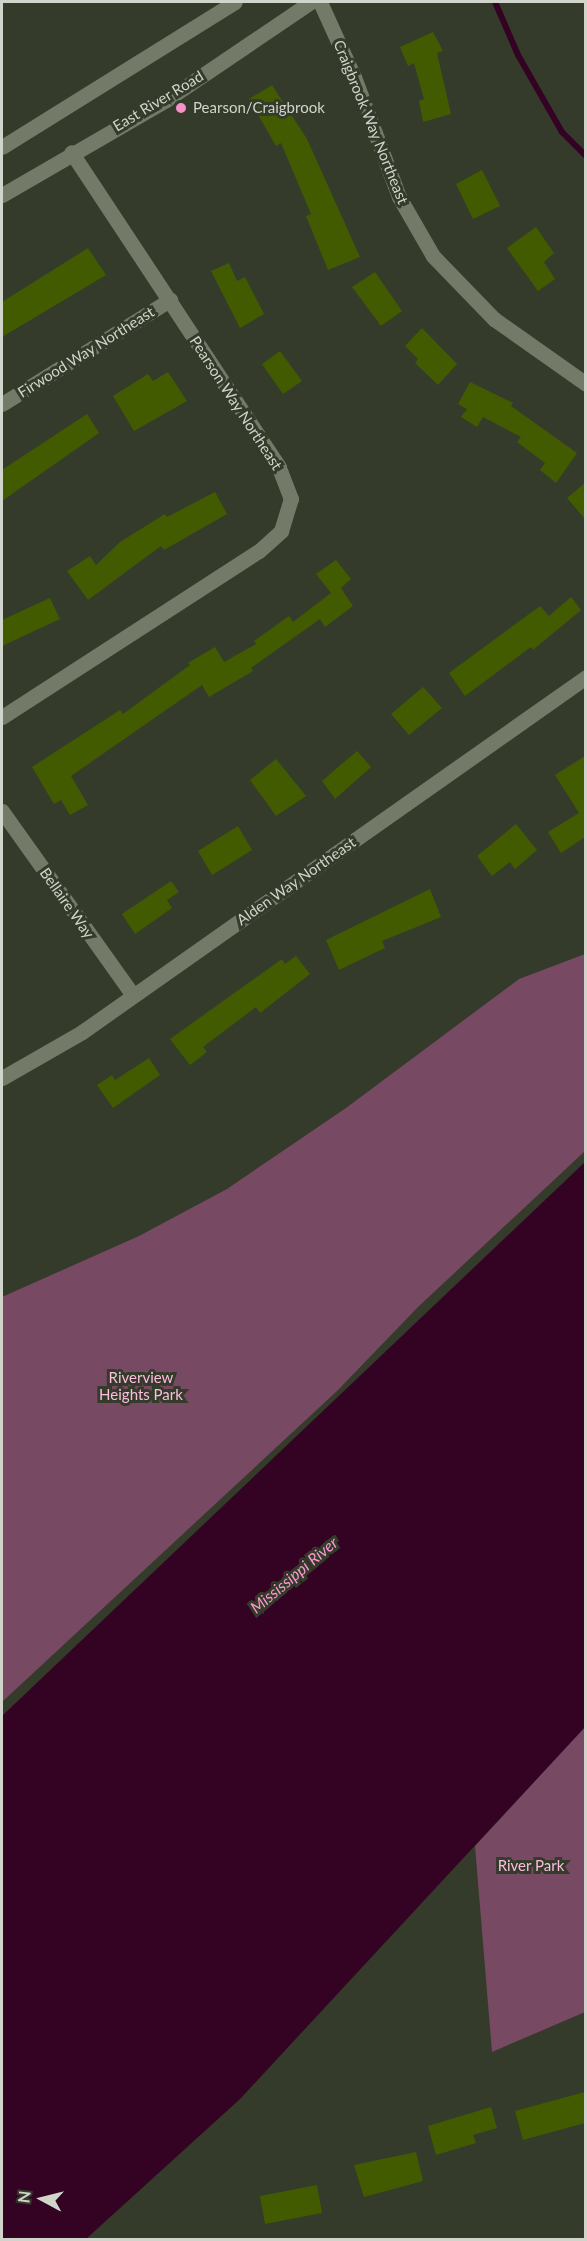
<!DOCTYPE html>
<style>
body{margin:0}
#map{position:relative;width:587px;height:2241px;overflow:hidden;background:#343b2b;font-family:Lato,sans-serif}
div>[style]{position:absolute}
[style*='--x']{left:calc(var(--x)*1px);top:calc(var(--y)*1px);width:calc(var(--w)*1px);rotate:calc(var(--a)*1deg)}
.green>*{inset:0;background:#774963}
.water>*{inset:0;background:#340223}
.stream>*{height:6px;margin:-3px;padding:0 3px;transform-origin:3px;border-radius:3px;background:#340223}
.building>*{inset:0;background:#435b00}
.minor>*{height:15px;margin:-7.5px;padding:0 7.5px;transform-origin:7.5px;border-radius:7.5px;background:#737a68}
.secondary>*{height:15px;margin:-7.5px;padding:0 7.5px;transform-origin:7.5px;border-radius:7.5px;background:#737a68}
.dots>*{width:16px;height:16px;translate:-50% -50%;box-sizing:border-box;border:3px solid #343b2b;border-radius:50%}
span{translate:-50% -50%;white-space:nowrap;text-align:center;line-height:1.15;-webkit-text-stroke:6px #343b2b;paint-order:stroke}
.street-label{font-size:15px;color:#d0d4ca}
.poi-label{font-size:15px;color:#d0d4ca}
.left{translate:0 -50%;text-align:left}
.park-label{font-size:15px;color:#fcbdde}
.water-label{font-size:16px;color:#fe98d1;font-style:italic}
.frame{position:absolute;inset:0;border:3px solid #d0d4ca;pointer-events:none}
.north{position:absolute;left:12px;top:2169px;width:60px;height:60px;-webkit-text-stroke:4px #343b2b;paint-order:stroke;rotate:277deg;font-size:16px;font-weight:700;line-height:24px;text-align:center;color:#d0d4ca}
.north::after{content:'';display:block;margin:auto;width:21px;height:27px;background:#d0d4ca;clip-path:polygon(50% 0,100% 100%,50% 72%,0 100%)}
</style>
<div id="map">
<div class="green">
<div style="clip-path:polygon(585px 954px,585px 1151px,418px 1307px,338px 1390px,2px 1702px,2px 1297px,139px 1236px,227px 1189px,346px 1108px,519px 979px)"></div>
<div style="clip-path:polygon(585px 1727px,585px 2012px,492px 2052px,475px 1846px)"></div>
</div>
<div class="water">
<div style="clip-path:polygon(585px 1162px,585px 1727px,240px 2099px,86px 2239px,2px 2239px,2px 1716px)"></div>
</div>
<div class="stream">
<div style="--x:495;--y:2;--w:58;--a:66.5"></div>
<div style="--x:518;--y:55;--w:89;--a:60.3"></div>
<div style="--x:562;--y:132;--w:34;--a:45"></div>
</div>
<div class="building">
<div style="clip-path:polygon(433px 32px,443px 51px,437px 53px,451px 114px,423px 122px,419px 101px,424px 99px,414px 63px,408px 66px,400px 47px)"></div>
<div style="clip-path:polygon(272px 85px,307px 139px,360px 257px,328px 270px,306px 216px,311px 214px,281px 143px,276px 146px,249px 99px)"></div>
<div style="clip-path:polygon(482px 170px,500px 206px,473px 219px,456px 184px)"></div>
<div style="clip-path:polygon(536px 227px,554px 253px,544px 262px,555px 279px,538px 291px,507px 248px)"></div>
<div style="clip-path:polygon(88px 248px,106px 275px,2px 337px,2px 302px)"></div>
<div style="clip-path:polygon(229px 263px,237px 281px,245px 277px,264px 314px,240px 328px,211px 271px)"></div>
<div style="clip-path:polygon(375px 272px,402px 311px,381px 326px,352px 287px)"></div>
<div style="clip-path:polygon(422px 328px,457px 364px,438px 385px,415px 363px,418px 359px,405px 346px)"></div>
<div style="clip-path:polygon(280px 351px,302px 381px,283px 394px,262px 364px)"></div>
<div style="clip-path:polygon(168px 372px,187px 401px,134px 431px,113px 396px,148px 374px,153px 381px)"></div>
<div style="clip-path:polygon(470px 382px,513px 403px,511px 406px,577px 453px,556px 483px,540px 470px,545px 463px,517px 442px,521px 437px,483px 417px,477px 427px,461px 417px,467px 409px,458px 404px)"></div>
<div style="clip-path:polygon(87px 414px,99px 433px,2px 501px,2px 470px)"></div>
<div style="clip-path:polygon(585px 483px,585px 519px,567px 498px)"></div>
<div style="clip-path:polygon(215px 492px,227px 514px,164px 550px,161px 546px,88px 600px,67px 571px,90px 556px,96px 565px,120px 542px,165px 514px,167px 517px)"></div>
<div style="clip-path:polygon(336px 560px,351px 579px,341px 588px,353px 606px,325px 627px,320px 619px,251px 668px,253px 671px,209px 697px,202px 685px,71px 776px,88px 805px,70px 815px,61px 800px,54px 804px,32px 767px,120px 710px,123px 714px,190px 665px,188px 663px,215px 647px,224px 662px,256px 644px,254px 641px,289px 616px,293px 622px,331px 593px,316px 574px)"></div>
<div style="clip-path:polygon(571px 597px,581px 610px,533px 650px,531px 647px,465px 696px,449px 673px,540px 606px,549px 616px)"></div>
<div style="clip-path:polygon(50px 598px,60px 619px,2px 646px,2px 620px)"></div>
<div style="clip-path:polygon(423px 687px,442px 708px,409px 735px,391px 714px)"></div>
<div style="clip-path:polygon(357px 751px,371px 767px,335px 799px,322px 781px)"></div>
<div style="clip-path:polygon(585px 756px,585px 837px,561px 853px,548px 832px,579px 813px,555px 775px)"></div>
<div style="clip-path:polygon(276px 759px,306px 796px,276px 816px,250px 780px)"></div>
<div style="clip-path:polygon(516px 824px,537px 850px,515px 869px,510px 862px,492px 876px,477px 856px)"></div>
<div style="clip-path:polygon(238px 826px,252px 850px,212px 875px,198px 851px)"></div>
<div style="clip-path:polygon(171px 881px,179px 892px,167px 900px,172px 908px,135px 934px,122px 914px)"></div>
<div style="clip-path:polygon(430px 889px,441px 917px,382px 941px,385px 948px,339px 970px,326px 940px)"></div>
<div style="clip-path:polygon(296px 956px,310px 974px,260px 1013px,256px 1007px,203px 1047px,207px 1052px,190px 1065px,170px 1039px,282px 959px,285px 964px)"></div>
<div style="clip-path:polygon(149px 1058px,160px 1075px,113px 1108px,97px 1085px,112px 1075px,115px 1080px)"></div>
<div style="clip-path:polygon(585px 2092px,585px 2123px,523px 2140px,515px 2111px)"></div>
<div style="clip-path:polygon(491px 2107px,497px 2128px,473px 2135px,476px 2143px,436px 2155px,428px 2126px)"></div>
<div style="clip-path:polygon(416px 2152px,423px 2181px,364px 2197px,354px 2165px)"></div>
<div style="clip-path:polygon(317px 2185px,322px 2213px,265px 2224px,260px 2196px)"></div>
</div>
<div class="minor">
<div style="--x:320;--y:2;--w:82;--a:65.6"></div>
<div style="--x:354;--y:77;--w:128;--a:69.4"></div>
<div style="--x:399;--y:197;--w:68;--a:60"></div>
<div style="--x:433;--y:256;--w:88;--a:45.9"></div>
<div style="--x:494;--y:319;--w:113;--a:35.2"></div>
<div style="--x:2;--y:404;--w:198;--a:-31.8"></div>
<div style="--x:2;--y:717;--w:306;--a:-32.9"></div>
<div style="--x:259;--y:551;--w:30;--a:-42"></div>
<div style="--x:281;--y:531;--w:34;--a:-73"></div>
<div style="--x:291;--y:499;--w:34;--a:-111"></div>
<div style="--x:279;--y:467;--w:377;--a:-123.4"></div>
<div style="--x:2;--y:811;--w:226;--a:54.6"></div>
<div style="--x:2;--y:1078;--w:92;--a:-29.9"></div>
<div style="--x:82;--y:1032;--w:616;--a:-35.16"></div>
</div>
<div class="secondary">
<div style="--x:2;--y:147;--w:274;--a:-31.9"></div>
<div style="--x:2;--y:195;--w:190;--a:-30.1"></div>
<div style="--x:166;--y:100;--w:175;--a:-34.1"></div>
</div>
<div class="dots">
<div style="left:181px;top:108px;background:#f890ca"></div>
</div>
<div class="street-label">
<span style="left:158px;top:101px;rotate:-31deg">East River Road</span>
<span style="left:371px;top:122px;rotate:68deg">Craigbrook Way Northeast</span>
<span style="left:86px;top:352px;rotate:-32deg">Firwood Way Northeast</span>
<span style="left:236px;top:403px;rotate:57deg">Pearson Way Northeast</span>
<span style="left:296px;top:881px;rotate:-35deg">Alden Way Northeast</span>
<span style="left:67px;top:903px;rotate:55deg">Bellaire Way</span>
</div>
<div class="poi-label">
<span class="left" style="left:193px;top:108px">Pearson/Craigbrook</span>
</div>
<div class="park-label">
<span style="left:141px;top:1386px">Riverview<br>Heights Park</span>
<span style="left:531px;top:1866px">River Park</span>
</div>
<div class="water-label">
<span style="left:294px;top:1575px;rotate:-40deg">Mississippi River</span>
</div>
<div class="frame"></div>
<div class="north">N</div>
</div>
